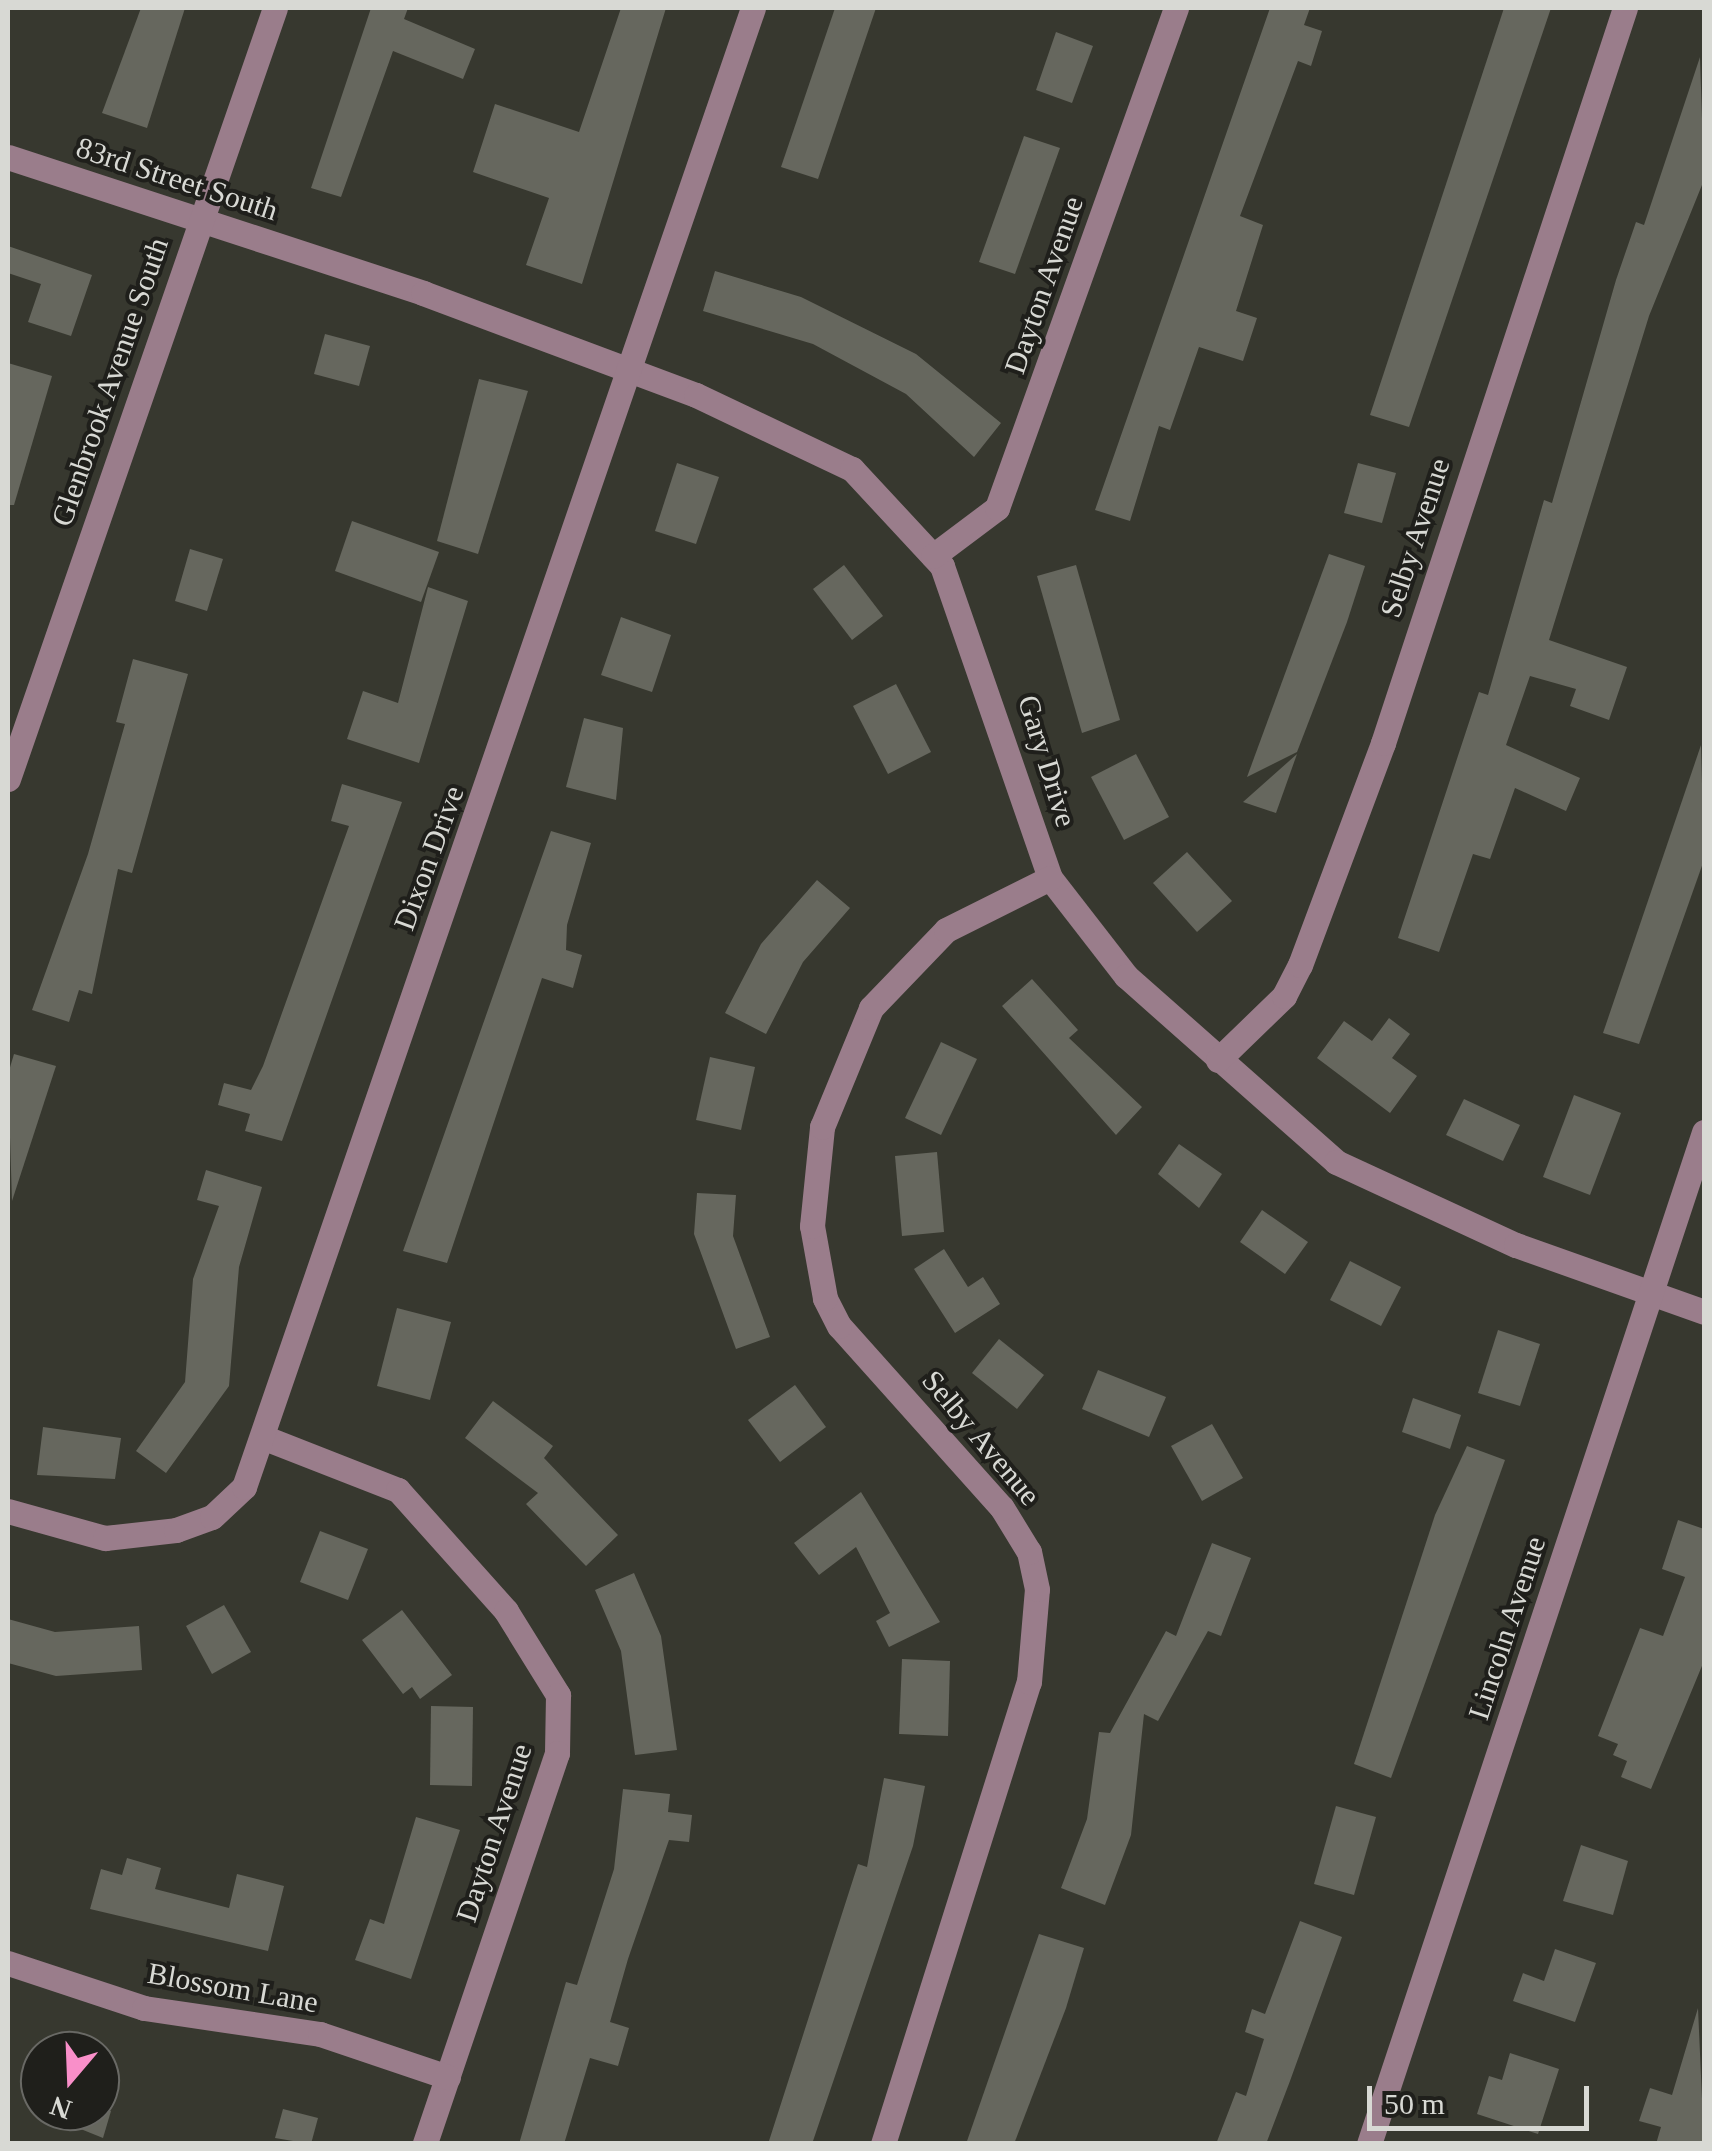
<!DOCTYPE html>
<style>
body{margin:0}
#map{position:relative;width:1712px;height:2151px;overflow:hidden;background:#37382f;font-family:Georgia,serif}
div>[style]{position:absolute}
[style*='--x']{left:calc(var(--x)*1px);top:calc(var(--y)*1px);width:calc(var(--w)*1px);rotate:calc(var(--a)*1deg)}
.building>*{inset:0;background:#66675e}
.minor>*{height:25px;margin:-12.5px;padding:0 12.5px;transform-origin:12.5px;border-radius:12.5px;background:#9a7d8b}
span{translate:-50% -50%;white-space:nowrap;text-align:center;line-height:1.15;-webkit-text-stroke:8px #1f1f1b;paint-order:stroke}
.street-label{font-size:30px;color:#d8d9d4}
.frame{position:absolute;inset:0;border:10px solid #d8d9d4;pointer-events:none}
.north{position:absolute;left:20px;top:2031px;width:100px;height:100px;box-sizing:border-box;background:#1f1f1b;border:2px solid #696965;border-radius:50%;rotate:199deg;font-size:28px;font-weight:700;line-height:40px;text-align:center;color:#d8d9d4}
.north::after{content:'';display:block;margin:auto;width:35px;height:45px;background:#f98fc9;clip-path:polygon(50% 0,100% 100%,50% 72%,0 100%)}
.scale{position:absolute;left:1367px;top:2086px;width:222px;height:45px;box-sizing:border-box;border:5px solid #d8d9d4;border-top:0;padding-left:12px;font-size:30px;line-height:35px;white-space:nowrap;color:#d8d9d4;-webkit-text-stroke:8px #1f1f1b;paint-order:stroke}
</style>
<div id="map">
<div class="building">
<div style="clip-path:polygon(141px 8px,185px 8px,147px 128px,102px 113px)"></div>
<div style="clip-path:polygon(371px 8px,408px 8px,404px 19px,475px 49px,463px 79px,393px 51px,341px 197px,311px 188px)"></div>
<div style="clip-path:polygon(621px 8px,666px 8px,582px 284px,526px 265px,549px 198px,473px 172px,495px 104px,579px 132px)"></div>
<div style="clip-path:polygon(835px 8px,876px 8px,818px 179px,781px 167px)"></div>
<div style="clip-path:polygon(1270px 8px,1310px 8px,1304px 25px,1322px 31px,1311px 66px,1298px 61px,1240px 216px,1263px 225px,1236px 311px,1257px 318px,1243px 361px,1199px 347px,1170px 430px,1159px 426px,1130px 521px,1095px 510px)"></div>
<div style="clip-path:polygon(1504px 8px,1551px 8px,1409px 427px,1370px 415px)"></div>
<div style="clip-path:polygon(1056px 32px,1093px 46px,1072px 103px,1036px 90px)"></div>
<div style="clip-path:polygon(1700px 57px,1704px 180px,1649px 316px,1549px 640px,1627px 667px,1609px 720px,1570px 706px,1576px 689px,1530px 676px,1506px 745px,1580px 778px,1566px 811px,1515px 788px,1490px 859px,1473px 854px,1439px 952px,1398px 938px,1479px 692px,1488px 695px,1544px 500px,1552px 503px,1616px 280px,1636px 222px,1644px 225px)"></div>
<div style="clip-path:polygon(1024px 136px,1060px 148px,1015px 274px,979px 262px)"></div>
<div style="clip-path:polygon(8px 246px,92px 275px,71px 336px,28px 322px,41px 284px,8px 273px)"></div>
<div style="clip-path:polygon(715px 271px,801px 297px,916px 354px,1001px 423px,974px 457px,906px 394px,813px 344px,703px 311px)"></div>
<div style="clip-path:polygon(325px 334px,370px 346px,359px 386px,314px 374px)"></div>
<div style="clip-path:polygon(8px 363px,52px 376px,14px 505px,8px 505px)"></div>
<div style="clip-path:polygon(479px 379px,528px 391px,478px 554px,437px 541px)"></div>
<div style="clip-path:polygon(677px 463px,719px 477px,696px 544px,655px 531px)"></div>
<div style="clip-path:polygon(1358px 463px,1396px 473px,1382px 523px,1344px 513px)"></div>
<div style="clip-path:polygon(352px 521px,439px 552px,421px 602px,335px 571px)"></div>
<div style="clip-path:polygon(190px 549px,223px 559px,207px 611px,175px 601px)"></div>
<div style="clip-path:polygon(1329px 554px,1365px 566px,1347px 622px,1297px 752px,1247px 777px)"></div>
<div style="clip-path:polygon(844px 565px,883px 616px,852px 640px,813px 589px)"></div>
<div style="clip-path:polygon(1076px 565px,1120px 720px,1082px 733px,1037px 576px)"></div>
<div style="clip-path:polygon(428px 587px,468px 601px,419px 763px,347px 739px,363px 691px,398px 703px)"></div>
<div style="clip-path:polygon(621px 617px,671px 635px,652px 692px,601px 675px)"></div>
<div style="clip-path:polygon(133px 659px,188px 674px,132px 873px,118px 869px,92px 994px,79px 990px,69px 1022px,32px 1010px,88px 854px,125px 724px,116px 722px)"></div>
<div style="clip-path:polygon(896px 684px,931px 752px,888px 774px,853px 706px)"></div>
<div style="clip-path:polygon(584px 718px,623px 728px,616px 800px,566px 787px)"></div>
<div style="clip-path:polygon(1701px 745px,1704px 860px,1639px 1044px,1603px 1033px)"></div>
<div style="clip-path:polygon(1136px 754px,1169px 817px,1124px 840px,1091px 777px)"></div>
<div style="clip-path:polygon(1297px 754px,1276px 813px,1243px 802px)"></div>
<div style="clip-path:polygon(342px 784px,402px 802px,282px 1141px,245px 1131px,250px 1114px,218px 1105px,224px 1083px,251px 1090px,263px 1066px,349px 826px,331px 821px)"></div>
<div style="clip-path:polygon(551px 831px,591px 843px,567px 925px,566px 950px,582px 955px,573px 988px,542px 978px,447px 1263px,403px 1251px)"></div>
<div style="clip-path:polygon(1187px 852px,1232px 901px,1197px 932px,1153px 883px)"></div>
<div style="clip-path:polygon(817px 880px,850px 908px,803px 962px,766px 1034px,725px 1013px,761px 944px)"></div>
<div style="clip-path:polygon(1032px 979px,1078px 1030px,1069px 1038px,1142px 1107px,1116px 1135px,1002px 1006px)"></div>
<div style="clip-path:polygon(1389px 1018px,1410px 1034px,1392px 1058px,1417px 1076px,1390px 1113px,1317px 1058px,1344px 1021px,1372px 1041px)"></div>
<div style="clip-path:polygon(941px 1042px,977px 1059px,941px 1135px,905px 1118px)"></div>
<div style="clip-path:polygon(14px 1054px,56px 1066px,12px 1201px,8px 1074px)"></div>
<div style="clip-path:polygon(710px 1057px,755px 1067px,741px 1130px,696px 1120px)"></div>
<div style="clip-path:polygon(1574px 1095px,1621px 1113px,1590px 1195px,1543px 1177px)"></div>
<div style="clip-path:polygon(1464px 1099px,1520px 1125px,1503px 1161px,1446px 1135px)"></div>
<div style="clip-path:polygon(1179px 1144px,1222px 1174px,1199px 1208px,1158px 1174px)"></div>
<div style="clip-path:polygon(937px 1152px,944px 1232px,902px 1236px,895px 1156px)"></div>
<div style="clip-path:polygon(206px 1170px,262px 1187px,239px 1267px,229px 1386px,166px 1473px,136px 1451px,185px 1382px,193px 1279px,219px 1206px,197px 1200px)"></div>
<div style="clip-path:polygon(697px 1193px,736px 1195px,733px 1236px,770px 1337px,736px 1349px,694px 1234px)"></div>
<div style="clip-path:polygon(1262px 1210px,1308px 1242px,1285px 1274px,1240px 1242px)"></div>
<div style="clip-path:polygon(944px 1249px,968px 1287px,983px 1277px,1000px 1304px,955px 1333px,914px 1269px)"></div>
<div style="clip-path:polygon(1350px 1261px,1401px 1287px,1381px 1326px,1330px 1300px)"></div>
<div style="clip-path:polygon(397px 1308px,451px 1322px,430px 1400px,377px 1386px)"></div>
<div style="clip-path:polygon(1498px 1330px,1540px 1344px,1520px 1406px,1478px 1393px)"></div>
<div style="clip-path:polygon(999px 1339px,1044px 1375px,1017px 1409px,972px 1373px)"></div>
<div style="clip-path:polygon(1098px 1370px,1166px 1397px,1149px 1437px,1082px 1409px)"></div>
<div style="clip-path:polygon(795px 1385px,826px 1427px,780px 1462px,748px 1420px)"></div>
<div style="clip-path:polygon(1413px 1398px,1461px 1415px,1450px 1449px,1402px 1432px)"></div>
<div style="clip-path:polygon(493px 1401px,553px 1446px,544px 1458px,618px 1535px,586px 1566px,526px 1504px,538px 1493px,465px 1438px)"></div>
<div style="clip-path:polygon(1212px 1424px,1243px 1478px,1202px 1501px,1171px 1446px)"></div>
<div style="clip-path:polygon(43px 1427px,121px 1438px,115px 1479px,37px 1475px)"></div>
<div style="clip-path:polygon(1467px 1446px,1505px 1460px,1391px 1778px,1354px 1764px,1435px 1515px)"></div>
<div style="clip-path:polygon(861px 1492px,940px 1622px,889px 1647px,876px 1621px,890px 1613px,856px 1547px,819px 1575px,794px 1543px)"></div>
<div style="clip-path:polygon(1678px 1520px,1704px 1529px,1704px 1661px,1651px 1789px,1621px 1777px,1627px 1761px,1613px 1755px,1618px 1744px,1598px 1736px,1640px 1628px,1663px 1636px,1685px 1577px,1662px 1569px)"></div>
<div style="clip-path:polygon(320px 1531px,368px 1549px,348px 1600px,300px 1582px)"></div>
<div style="clip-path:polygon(1212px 1543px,1251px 1558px,1221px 1636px,1208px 1631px,1158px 1721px,1144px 1714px,1131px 1835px,1105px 1905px,1061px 1888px,1087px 1819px,1099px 1732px,1110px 1733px,1166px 1631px,1176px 1636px)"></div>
<div style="clip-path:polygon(634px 1573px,661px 1636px,677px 1750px,635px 1755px,621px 1651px,595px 1590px)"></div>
<div style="clip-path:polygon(224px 1605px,251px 1652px,212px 1674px,186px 1626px)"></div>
<div style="clip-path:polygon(402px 1610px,452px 1675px,420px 1699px,412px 1687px,403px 1694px,362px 1640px)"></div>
<div style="clip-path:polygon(8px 1619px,55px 1632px,139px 1626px,142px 1670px,56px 1676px,8px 1663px)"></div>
<div style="clip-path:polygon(902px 1659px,950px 1661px,948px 1736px,899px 1734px)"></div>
<div style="clip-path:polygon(431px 1706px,473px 1707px,472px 1786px,430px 1785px)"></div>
<div style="clip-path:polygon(884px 1778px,925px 1786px,913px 1846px,812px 2144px,768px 2144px,858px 1864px,867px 1867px)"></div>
<div style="clip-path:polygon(623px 1789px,670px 1794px,668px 1812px,692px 1815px,689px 1842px,669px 1840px,628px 1959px,610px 2022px,629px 2028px,618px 2066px,590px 2058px,564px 2144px,519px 2144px,566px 1982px,577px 1985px,614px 1869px)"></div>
<div style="clip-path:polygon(1336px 1806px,1376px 1817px,1354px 1895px,1314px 1884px)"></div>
<div style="clip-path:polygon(416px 1817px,460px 1830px,411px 1979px,355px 1960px,370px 1919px,384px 1924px)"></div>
<div style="clip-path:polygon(1581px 1845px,1628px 1861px,1613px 1915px,1563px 1901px)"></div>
<div style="clip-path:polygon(127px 1858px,161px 1868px,155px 1889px,229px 1908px,237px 1874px,284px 1886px,268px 1951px,90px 1909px,101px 1869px,122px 1875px)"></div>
<div style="clip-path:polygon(1300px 1921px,1342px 1937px,1290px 2081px,1266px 2144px,1216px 2144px,1236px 2092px,1246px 2096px,1264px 2039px,1245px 2032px,1252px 2009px,1265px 2014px)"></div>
<div style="clip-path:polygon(1039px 1934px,1084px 1948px,1066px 2008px,1014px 2144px,966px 2144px)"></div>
<div style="clip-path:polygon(1555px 1949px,1596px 1963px,1575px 2022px,1513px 2001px,1523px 1973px,1544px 1981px)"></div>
<div style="clip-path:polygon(1698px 2008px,1704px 2144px,1656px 2144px,1661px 2127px,1639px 2121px,1650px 2088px,1672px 2095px)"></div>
<div style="clip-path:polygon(1510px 2053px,1559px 2069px,1538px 2134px,1477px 2114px,1489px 2076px,1502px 2080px)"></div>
<div style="clip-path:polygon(283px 2109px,318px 2118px,311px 2144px,275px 2138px)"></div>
<div style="clip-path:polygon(36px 2111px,111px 2111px,103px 2138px)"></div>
</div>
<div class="minor">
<div style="--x:8;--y:157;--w:437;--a:18.1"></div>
<div style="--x:423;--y:293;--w:291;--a:20.5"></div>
<div style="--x:696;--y:395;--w:173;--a:25.4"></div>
<div style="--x:852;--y:469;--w:132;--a:47.1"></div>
<div style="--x:942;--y:566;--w:330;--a:70.9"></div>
<div style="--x:1050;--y:878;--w:124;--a:52.2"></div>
<div style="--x:1126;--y:976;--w:281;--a:41.5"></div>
<div style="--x:1336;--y:1162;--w:198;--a:24.8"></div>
<div style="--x:1516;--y:1245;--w:200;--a:19.6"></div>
<div style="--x:933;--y:556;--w:80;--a:-36.9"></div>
<div style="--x:997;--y:508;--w:531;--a:-70.3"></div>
<div style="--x:8;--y:779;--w:816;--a:-70.9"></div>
<div style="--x:1218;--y:1060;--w:92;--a:-44.1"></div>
<div style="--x:1284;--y:996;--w:35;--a:-63"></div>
<div style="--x:1300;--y:965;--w:237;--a:-69.5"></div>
<div style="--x:1383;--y:743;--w:774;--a:-71.78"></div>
<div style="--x:265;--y:1438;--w:143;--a:21.4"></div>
<div style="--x:398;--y:1490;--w:162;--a:48.2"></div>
<div style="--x:506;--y:1611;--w:99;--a:58.2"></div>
<div style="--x:558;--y:1695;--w:58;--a:91"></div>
<div style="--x:557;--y:1753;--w:413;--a:108.7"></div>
<div style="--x:8;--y:1511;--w:101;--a:15.6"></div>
<div style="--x:105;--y:1538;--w:71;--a:-6.4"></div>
<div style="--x:176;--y:1530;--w:38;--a:-20"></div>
<div style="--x:212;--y:1517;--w:44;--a:-43.2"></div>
<div style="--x:244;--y:1487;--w:1564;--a:-71.01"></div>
<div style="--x:8;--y:1963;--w:143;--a:18.3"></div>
<div style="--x:144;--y:2008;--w:178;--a:8.4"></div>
<div style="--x:320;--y:2034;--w:135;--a:18.6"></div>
<div style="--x:883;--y:2144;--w:485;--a:-72.5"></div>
<div style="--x:1029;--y:1682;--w:93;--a:-85.1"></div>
<div style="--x:1037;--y:1589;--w:38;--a:-102"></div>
<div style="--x:1029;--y:1552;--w:52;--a:-121.5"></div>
<div style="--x:1002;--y:1508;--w:244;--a:-131.8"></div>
<div style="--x:839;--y:1326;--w:31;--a:-117"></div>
<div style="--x:825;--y:1298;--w:73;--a:-100.2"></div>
<div style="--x:812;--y:1226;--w:100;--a:-84.2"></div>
<div style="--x:822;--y:1127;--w:129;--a:-67.6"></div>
<div style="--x:871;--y:1008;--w:108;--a:-46.1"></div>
<div style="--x:946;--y:930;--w:116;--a:-26.6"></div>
<div style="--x:1369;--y:2144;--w:1066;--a:-71.68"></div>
</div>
<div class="street-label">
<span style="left:177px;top:179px;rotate:18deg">83rd Street South</span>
<span style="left:1044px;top:285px;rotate:-71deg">Dayton Avenue</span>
<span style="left:110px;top:382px;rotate:-71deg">Glenbrook Avenue South</span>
<span style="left:1415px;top:538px;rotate:-72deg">Selby Avenue</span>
<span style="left:1047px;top:761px;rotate:73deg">Gary Drive</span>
<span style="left:429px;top:858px;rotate:-70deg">Dixon Drive</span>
<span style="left:981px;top:1438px;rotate:50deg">Selby Avenue</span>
<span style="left:1507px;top:1628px;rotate:-72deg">Lincoln Avenue</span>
<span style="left:494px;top:1833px;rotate:-72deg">Dayton Avenue</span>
<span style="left:233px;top:1988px;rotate:10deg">Blossom Lane</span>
</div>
<div class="frame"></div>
<div class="north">N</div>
<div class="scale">50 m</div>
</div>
